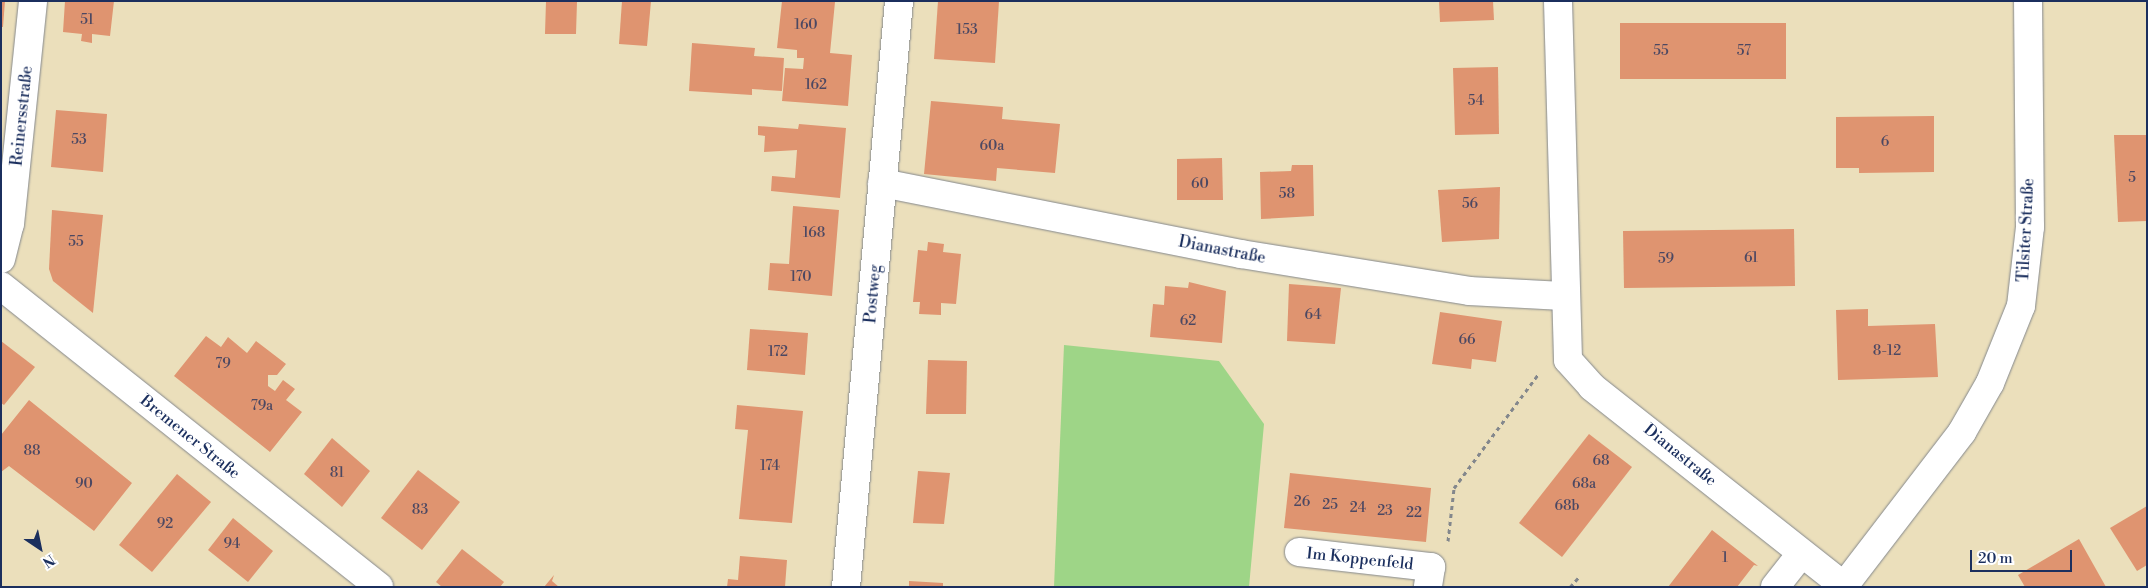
<!DOCTYPE html>
<meta charset="utf-8">
<style>
body{margin:0}
#map{position:relative;width:2148px;height:588px;overflow:hidden;background:#ebdfbb;font-family:"Libre Bodoni",serif}
div>[style]{position:absolute}
[style*='--x']{left:calc(var(--x)*1px);top:calc(var(--y)*1px);width:calc(var(--w)*1px);rotate:calc(var(--a)*1deg)}
.green>*{inset:0;background:#9ed587}
.building>*{inset:0;background:#df9470}
.path>*{height:3px;margin-top:-1.5px;transform-origin:0;background:repeating-linear-gradient(90deg,#83878c 0 4px,transparent 0 8px)}
.roads{filter:drop-shadow(0 0 1px #83878c) drop-shadow(0 0 1px #83878c)}
.street>*{height:28px;margin:-14px;padding:0 14px;transform-origin:14px;border-radius:14px;background:#fff}
.secondary>*{height:28px;margin:-14px;padding:0 14px;transform-origin:14px;border-radius:14px;background:#fff}
span{translate:-50% -50%;white-space:nowrap;text-align:center;line-height:1.15;-webkit-text-stroke:4.5px #fff;paint-order:stroke}
.number-label{font-size:14px;color:#4c4862}
.number-label span{-webkit-text-stroke-width:0}
.street-label{font-size:16px;color:#1b2f5e}
.frame{position:absolute;inset:0;border:2px solid #1b2f5e;pointer-events:none}
.north{position:absolute;left:15px;top:523px;width:50px;height:50px;-webkit-text-stroke:4px #fff;paint-order:stroke;rotate:146deg;font-size:14px;font-weight:700;line-height:20px;text-align:center;color:#1b2f5e}
.north::after{content:'';display:block;margin:auto;width:18px;height:22px;background:#1b2f5e;clip-path:polygon(50% 0,100% 100%,50% 72%,0 100%)}
.scale{position:absolute;left:1970px;top:550px;width:102px;height:22px;box-sizing:border-box;border:2px solid #1b2f5e;border-top:0;padding-left:6px;font-size:15px;line-height:18px;white-space:nowrap;color:#1b2f5e;-webkit-text-stroke:4px #fff;paint-order:stroke}
</style>
<div id="map">
<div class="green">
<div style="clip-path:polygon(1064px 345px,1219px 361px,1264px 424px,1249px 587px,1054px 587px)"></div>
</div>
<div class="building">
<div style="clip-path:polygon(1px 1px,5px 1px,3px 27px,1px 27px)"></div>
<div style="clip-path:polygon(65px 1px,114px 1px,110px 36px,92px 34px,92px 43px,81px 41px,82px 34px,63px 32px)"></div>
<div style="clip-path:polygon(546px 1px,577px 1px,576px 34px,545px 34px)"></div>
<div style="clip-path:polygon(622px 1px,651px 1px,647px 46px,619px 44px)"></div>
<div style="clip-path:polygon(782px 1px,835px 2px,830px 53px,852px 55px,848px 106px,782px 101px,785px 68px,803px 69px,804px 58px,797px 58px,797px 50px,777px 48px)"></div>
<div style="clip-path:polygon(938px 1px,999px 1px,995px 63px,934px 59px)"></div>
<div style="clip-path:polygon(1439px 1px,1493px 1px,1494px 20px,1440px 22px)"></div>
<div style="clip-path:polygon(1620px 23px,1786px 23px,1786px 79px,1620px 79px)"></div>
<div style="clip-path:polygon(692px 43px,755px 48px,754px 56px,784px 58px,782px 91px,752px 89px,752px 95px,689px 91px)"></div>
<div style="clip-path:polygon(1498px 67px,1499px 134px,1455px 135px,1453px 68px)"></div>
<div style="clip-path:polygon(931px 101px,1003px 107px,1002px 119px,1060px 124px,1055px 173px,997px 168px,996px 181px,924px 174px)"></div>
<div style="clip-path:polygon(56px 110px,107px 114px,103px 172px,51px 167px)"></div>
<div style="clip-path:polygon(1934px 116px,1934px 172px,1859px 173px,1859px 168px,1836px 168px,1836px 117px)"></div>
<div style="clip-path:polygon(799px 124px,846px 128px,840px 198px,771px 191px,772px 176px,795px 178px,797px 150px,764px 152px,765px 136px,758px 135px,758px 126px,798px 129px)"></div>
<div style="clip-path:polygon(2114px 135px,2147px 135px,2147px 221px,2118px 222px)"></div>
<div style="clip-path:polygon(1222px 158px,1223px 200px,1177px 200px,1177px 159px)"></div>
<div style="clip-path:polygon(1292px 165px,1313px 165px,1314px 216px,1261px 219px,1260px 172px,1291px 171px)"></div>
<div style="clip-path:polygon(1500px 187px,1499px 239px,1442px 242px,1438px 190px)"></div>
<div style="clip-path:polygon(793px 206px,839px 210px,832px 296px,768px 290px,770px 263px,789px 264px)"></div>
<div style="clip-path:polygon(52px 210px,103px 215px,93px 313px,53px 281px,49px 269px)"></div>
<div style="clip-path:polygon(1794px 229px,1795px 286px,1624px 288px,1623px 231px)"></div>
<div style="clip-path:polygon(928px 242px,944px 244px,943px 252px,961px 254px,956px 304px,941px 303px,941px 315px,919px 314px,920px 302px,913px 302px,918px 250px,927px 251px)"></div>
<div style="clip-path:polygon(1189px 282px,1226px 291px,1222px 343px,1150px 337px,1153px 304px,1164px 305px,1165px 286px,1188px 288px)"></div>
<div style="clip-path:polygon(1289px 284px,1341px 288px,1335px 344px,1287px 341px)"></div>
<div style="clip-path:polygon(1868px 309px,1868px 326px,1935px 324px,1938px 377px,1838px 380px,1836px 310px)"></div>
<div style="clip-path:polygon(1440px 312px,1502px 321px,1496px 362px,1472px 359px,1471px 369px,1432px 364px)"></div>
<div style="clip-path:polygon(750px 329px,808px 333px,805px 375px,747px 370px)"></div>
<div style="clip-path:polygon(206px 336px,221px 347px,228px 337px,247px 353px,256px 341px,286px 364px,277px 375px,268px 375px,268px 386px,275px 391px,283px 380px,295px 389px,286px 400px,302px 412px,270px 452px,174px 376px)"></div>
<div style="clip-path:polygon(1px 341px,35px 367px,4px 405px,1px 403px)"></div>
<div style="clip-path:polygon(928px 360px,967px 361px,966px 414px,926px 414px)"></div>
<div style="clip-path:polygon(29px 400px,132px 483px,94px 531px,9px 466px,1px 472px,1px 435px)"></div>
<div style="clip-path:polygon(737px 405px,803px 411px,792px 523px,739px 519px,748px 430px,735px 429px)"></div>
<div style="clip-path:polygon(1589px 434px,1632px 467px,1562px 557px,1519px 523px)"></div>
<div style="clip-path:polygon(332px 438px,370px 471px,342px 507px,304px 474px)"></div>
<div style="clip-path:polygon(418px 470px,460px 502px,422px 550px,381px 518px)"></div>
<div style="clip-path:polygon(918px 471px,950px 473px,944px 524px,913px 523px)"></div>
<div style="clip-path:polygon(1290px 473px,1431px 488px,1426px 542px,1284px 528px)"></div>
<div style="clip-path:polygon(177px 474px,211px 502px,152px 572px,119px 545px)"></div>
<div style="clip-path:polygon(2147px 506px,2147px 565px,2137px 571px,2110px 528px)"></div>
<div style="clip-path:polygon(233px 518px,273px 551px,248px 582px,208px 550px)"></div>
<div style="clip-path:polygon(1712px 530px,1758px 566px,1754px 565px,1737px 587px,1668px 587px)"></div>
<div style="clip-path:polygon(2079px 539px,2106px 587px,2025px 587px,2018px 575px)"></div>
<div style="clip-path:polygon(462px 549px,504px 582px,500px 587px,442px 587px,436px 582px)"></div>
<div style="clip-path:polygon(740px 556px,787px 560px,785px 587px,727px 587px,728px 579px,738px 580px)"></div>
<div style="clip-path:polygon(554px 575px,552px 581px,559px 587px,544px 587px)"></div>
<div style="clip-path:polygon(909px 581px,943px 583px,943px 587px,909px 587px)"></div>
</div>
<div class="path">
<div style="--x:1448;--y:541;--w:53;--a:-83.5"></div>
<div style="--x:1454;--y:488;--w:143;--a:-53.5"></div>
<div style="--x:1570;--y:587;--w:13;--a:-48"></div>
</div>
<div class="roads">
<div class="street">
<div style="--x:1558;--y:1;--w:359;--a:88.4"></div>
<div style="--x:1568;--y:360;--w:36;--a:48"></div>
<div style="--x:1592;--y:387;--w:323;--a:38.3"></div>
<div style="--x:882;--y:183;--w:366;--a:11.2"></div>
<div style="--x:1241;--y:254;--w:231;--a:9.2"></div>
<div style="--x:1469;--y:291;--w:94;--a:3"></div>
<div style="--x:1;--y:259;--w:36;--a:-76"></div>
<div style="--x:10;--y:224;--w:224;--a:-84.1"></div>
<div style="--x:1;--y:286;--w:483;--a:38.5"></div>
<div style="--x:1299;--y:552;--w:133;--a:6.5"></div>
<div style="--x:1431;--y:567;--w:20;--a:99"></div>
<div style="--x:1844;--y:586;--w:194;--a:-52.5"></div>
<div style="--x:1962;--y:432;--w:56;--a:-60.3"></div>
<div style="--x:1990;--y:383;--w:83;--a:-68.1"></div>
<div style="--x:2021;--y:306;--w:80;--a:-83.5"></div>
<div style="--x:2030;--y:227;--w:226;--a:-90.5"></div>
<div style="--x:1775;--y:587;--w:42;--a:-51.8"></div>
</div>
<div class="secondary">
<div style="--x:846;--y:587;--w:588;--a:-84.83"></div>
</div>
</div>
<div class="number-label">
<span style="left:87px;top:20px">51</span>
<span style="left:806px;top:25px">160</span>
<span style="left:967px;top:30px">153</span>
<span style="left:1661px;top:51px">55</span>
<span style="left:1744px;top:51px">57</span>
<span style="left:816px;top:85px">162</span>
<span style="left:1476px;top:101px">54</span>
<span style="left:79px;top:140px">53</span>
<span style="left:1885px;top:142px">6</span>
<span style="left:992px;top:146px">60a</span>
<span style="left:2132px;top:178px">5</span>
<span style="left:1200px;top:184px">60</span>
<span style="left:1287px;top:194px">58</span>
<span style="left:1470px;top:204px">56</span>
<span style="left:814px;top:233px">168</span>
<span style="left:76px;top:242px">55</span>
<span style="left:1751px;top:258px">61</span>
<span style="left:1666px;top:259px">59</span>
<span style="left:801px;top:277px">170</span>
<span style="left:1313px;top:315px">64</span>
<span style="left:1188px;top:321px">62</span>
<span style="left:1467px;top:340px">66</span>
<span style="left:1887px;top:351px">8-12</span>
<span style="left:778px;top:352px">172</span>
<span style="left:223px;top:364px">79</span>
<span style="left:262px;top:406px">79a</span>
<span style="left:32px;top:451px">88</span>
<span style="left:1601px;top:461px">68</span>
<span style="left:770px;top:466px">174</span>
<span style="left:337px;top:473px">81</span>
<span style="left:84px;top:484px">90</span>
<span style="left:1584px;top:484px">68a</span>
<span style="left:1302px;top:502px">26</span>
<span style="left:1330px;top:505px">25</span>
<span style="left:1567px;top:506px">68b</span>
<span style="left:1358px;top:508px">24</span>
<span style="left:420px;top:510px">83</span>
<span style="left:1385px;top:511px">23</span>
<span style="left:1414px;top:513px">22</span>
<span style="left:165px;top:524px">92</span>
<span style="left:232px;top:544px">94</span>
<span style="left:1725px;top:558px">1</span>
</div>
<div class="street-label">
<span style="left:22px;top:116px;rotate:-84deg">Reinersstraße</span>
<span style="left:2026px;top:230px;rotate:-87deg">Tilsiter Straße</span>
<span style="left:1222px;top:250px;rotate:11deg">Dianastraße</span>
<span style="left:873px;top:294px;rotate:-85deg">Postweg</span>
<span style="left:190px;top:437px;rotate:39deg">Bremener Straße</span>
<span style="left:1680px;top:455px;rotate:39deg">Dianastraße</span>
<span style="left:1360px;top:559px;rotate:6deg">Im Koppenfeld</span>
</div>
<div class="frame"></div>
<div class="north">N</div>
<div class="scale">20 m</div>
</div>
